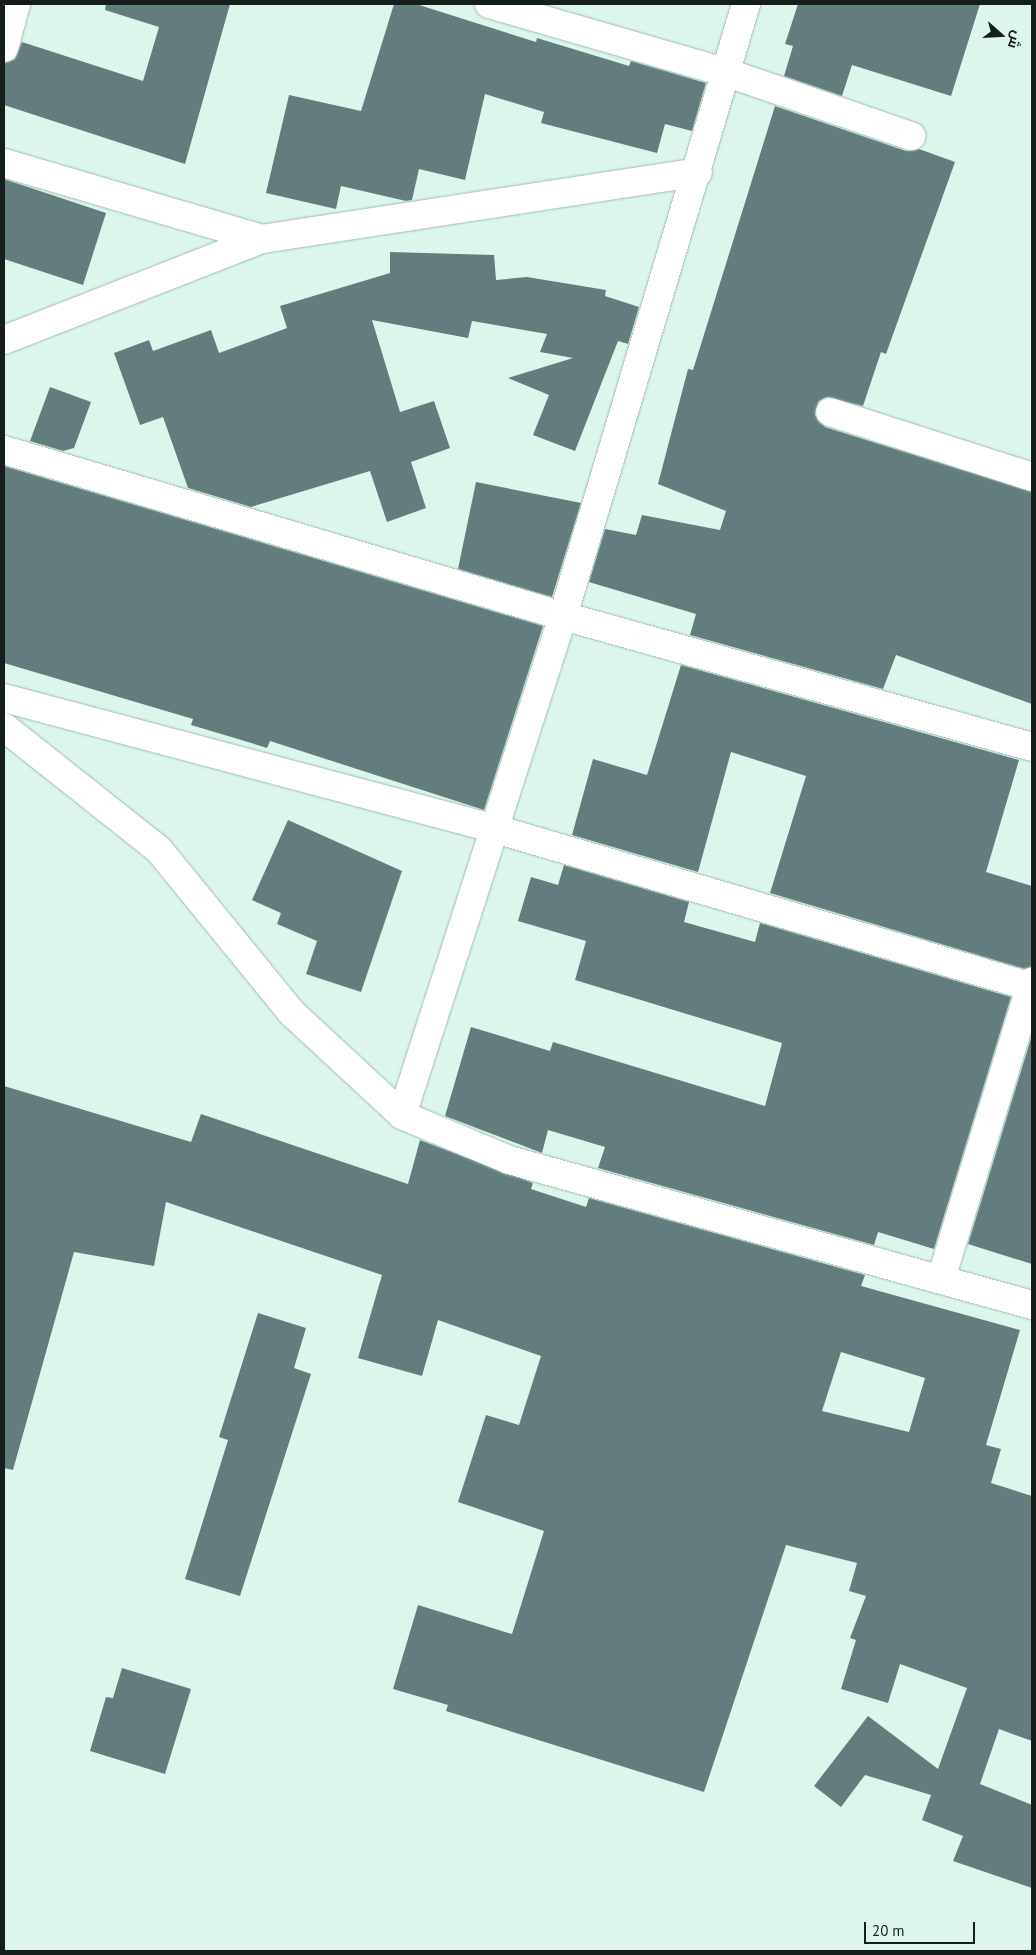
<!DOCTYPE html>
<meta charset="utf-8">
<style>
body{margin:0}
#map{position:relative;width:1036px;height:1955px;overflow:hidden;background:#dcf6eb;font-family:"PT Sans",Cairo,sans-serif}
div>[style]{position:absolute}
[style*='--x']{left:calc(var(--x)*1px);top:calc(var(--y)*1px);width:calc(var(--w)*1px);rotate:calc(var(--a)*1deg)}
.building>*{inset:0;background:#637d7f}
.roads{filter:drop-shadow(0 0 1px #a2bbb1) drop-shadow(0 0 1px #a2bbb1)}
.street>*{height:28px;margin:-14px;padding:0 14px;transform-origin:14px;border-radius:14px;background:#fff}
span{translate:-50% -50%;white-space:nowrap;text-align:center;line-height:1.15;-webkit-text-stroke:4px #dcf6eb;paint-order:stroke}
.frame{position:absolute;inset:0;border:5px solid #151e1b;pointer-events:none}
.north{position:absolute;left:976px;top:10px;width:50px;height:50px;-webkit-text-stroke:4px #dcf6eb;paint-order:stroke;rotate:109deg;font-size:14px;font-weight:700;line-height:20px;text-align:center;color:#151e1b}
.north::after{content:'';display:block;margin:auto;width:18px;height:22px;background:#151e1b;clip-path:polygon(50% 0,100% 100%,50% 72%,0 100%)}
.scale{position:absolute;left:864px;top:1922px;width:111px;height:22px;box-sizing:border-box;border:2px solid #151e1b;border-top:0;padding-left:6px;font-size:15px;line-height:18px;white-space:nowrap;color:#151e1b;-webkit-text-stroke:4px #dcf6eb;paint-order:stroke}
</style>
<div id="map">
<div class="building">
<div style="clip-path:polygon(106px 4px,230px 4px,185px 164px,4px 105px,4px 63px,15px 59px,22px 42px,143px 81px,159px 27px,105px 10px)"></div>
<div style="clip-path:polygon(394px 4px,416px 4px,536px 42px,537px 38px,629px 66px,631px 61px,706px 83px,692px 131px,665px 124px,657px 153px,541px 123px,544px 112px,485px 94px,465px 180px,419px 169px,412px 200px,406px 201px,341px 186px,336px 209px,266px 193px,289px 95px,361px 111px)"></div>
<div style="clip-path:polygon(798px 4px,980px 4px,951px 96px,852px 65px,842px 96px,784px 76px,793px 46px,785px 44px)"></div>
<div style="clip-path:polygon(775px 106px,906px 151px,919px 149px,955px 162px,886px 354px,881px 352px,863px 406px,827px 397px,819px 401px,815px 415px,825px 427px,1032px 492px,1032px 704px,896px 655px,883px 689px,690px 635px,696px 614px,589px 582px,605px 529px,636px 535px,642px 515px,720px 530px,726px 511px,658px 484px,688px 369px,693px 370px)"></div>
<div style="clip-path:polygon(4px 179px,106px 213px,83px 285px,4px 259px)"></div>
<div style="clip-path:polygon(390px 252px,494px 255px,496px 280px,527px 277px,606px 290px,605px 296px,639px 307px,628px 344px,618px 341px,575px 451px,533px 435px,549px 395px,508px 378px,573px 358px,540px 352px,547px 334px,472px 321px,468px 338px,372px 320px,400px 412px,434px 401px,450px 448px,411px 462px,426px 508px,387px 522px,370px 471px,251px 507px,188px 488px,163px 417px,140px 425px,114px 353px,149px 340px,153px 351px,211px 330px,219px 353px,287px 328px,280px 306px,390px 273px)"></div>
<div style="clip-path:polygon(50px 387px,91px 402px,74px 448px,63px 451px,30px 441px)"></div>
<div style="clip-path:polygon(4px 466px,543px 626px,484px 810px,270px 741px,267px 748px,238px 739px,191px 725px,193px 719px,4px 663px)"></div>
<div style="clip-path:polygon(476px 482px,581px 503px,552px 597px,458px 569px)"></div>
<div style="clip-path:polygon(681px 665px,1019px 760px,986px 872px,1032px 886px,1032px 967px,1025px 969px,770px 893px,806px 776px,731px 752px,698px 872px,572px 835px,593px 759px,647px 775px)"></div>
<div style="clip-path:polygon(288px 820px,402px 871px,361px 992px,306px 974px,317px 941px,277px 924px,281px 913px,252px 900px)"></div>
<div style="clip-path:polygon(564px 865px,689px 902px,684px 922px,755px 942px,760px 923px,1011px 997px,934px 1249px,878px 1232px,874px 1245px,598px 1168px,605px 1147px,548px 1130px,542px 1153px,445px 1116px,471px 1027px,550px 1051px,553px 1042px,765px 1106px,782px 1043px,575px 980px,586px 941px,518px 921px,531px 877px,558px 885px)"></div>
<div style="clip-path:polygon(1032px 1035px,1032px 1264px,968px 1244px)"></div>
<div style="clip-path:polygon(evenodd,4px 1086px,191px 1142px,201px 1114px,408px 1184px,420px 1140px,533px 1183px,531px 1189px,586px 1207px,589px 1198px,865px 1275px,861px 1286px,1020px 1330px,986px 1445px,1001px 1449px,991px 1483px,1032px 1496px,1032px 1741px,999px 1729px,980px 1784px,1032px 1805px,1032px 1888px,953px 1861px,963px 1836px,922px 1820px,931px 1795px,865px 1775px,841px 1807px,814px 1786px,868px 1716px,938px 1769px,967px 1688px,900px 1664px,888px 1703px,841px 1689px,856px 1640px,850px 1638px,866px 1596px,849px 1591px,857px 1563px,786px 1545px,704px 1792px,446px 1711px,448px 1705px,393px 1689px,418px 1605px,512px 1634px,544px 1531px,458px 1502px,486px 1415px,519px 1425px,541px 1356px,438px 1320px,422px 1376px,358px 1358px,382px 1275px,166px 1202px,154px 1266px,74px 1252px,13px 1470px,4px 1468px,4px 1086px,841px 1352px,925px 1378px,909px 1432px,822px 1411px,841px 1352px)"></div>
<div style="clip-path:polygon(258px 1313px,306px 1328px,294px 1368px,311px 1374px,240px 1596px,185px 1579px,228px 1440px,219px 1437px)"></div>
<div style="clip-path:polygon(122px 1668px,191px 1689px,165px 1774px,90px 1751px,106px 1697px,113px 1698px)"></div>
</div>
<div class="roads">
<div class="street">
<div style="--x:489;--y:4;--w:249;--a:16.1"></div>
<div style="--x:728;--y:73;--w:194;--a:19"></div>
<div style="--x:4;--y:48;--w:46;--a:-74.7"></div>
<div style="--x:4;--y:163;--w:269;--a:16.4"></div>
<div style="--x:4;--y:340;--w:277;--a:-21.4"></div>
<div style="--x:262;--y:239;--w:441;--a:-8.7"></div>
<div style="--x:830;--y:412;--w:212;--a:17.8"></div>
<div style="--x:4;--y:450;--w:583;--a:16.54"></div>
<div style="--x:563;--y:616;--w:487;--a:15.6"></div>
<div style="--x:4;--y:698;--w:505;--a:14.92"></div>
<div style="--x:492;--y:828;--w:563;--a:16.41"></div>
<div style="--x:4;--y:727;--w:198;--a:38.4"></div>
<div style="--x:159;--y:850;--w:210;--a:50.8"></div>
<div style="--x:292;--y:1013;--w:150;--a:42.8"></div>
<div style="--x:402;--y:1115;--w:116;--a:22.8"></div>
<div style="--x:509;--y:1160;--w:543;--a:15.5"></div>
<div style="--x:402;--y:1115;--w:524;--a:-72.12"></div>
<div style="--x:563;--y:616;--w:639;--a:-73.35"></div>
<div style="--x:941;--y:1279;--w:311;--a:-73"></div>
</div>
</div>
<div class="frame"></div>
<div class="north">ش</div>
<div class="scale">20 m</div>
</div>
